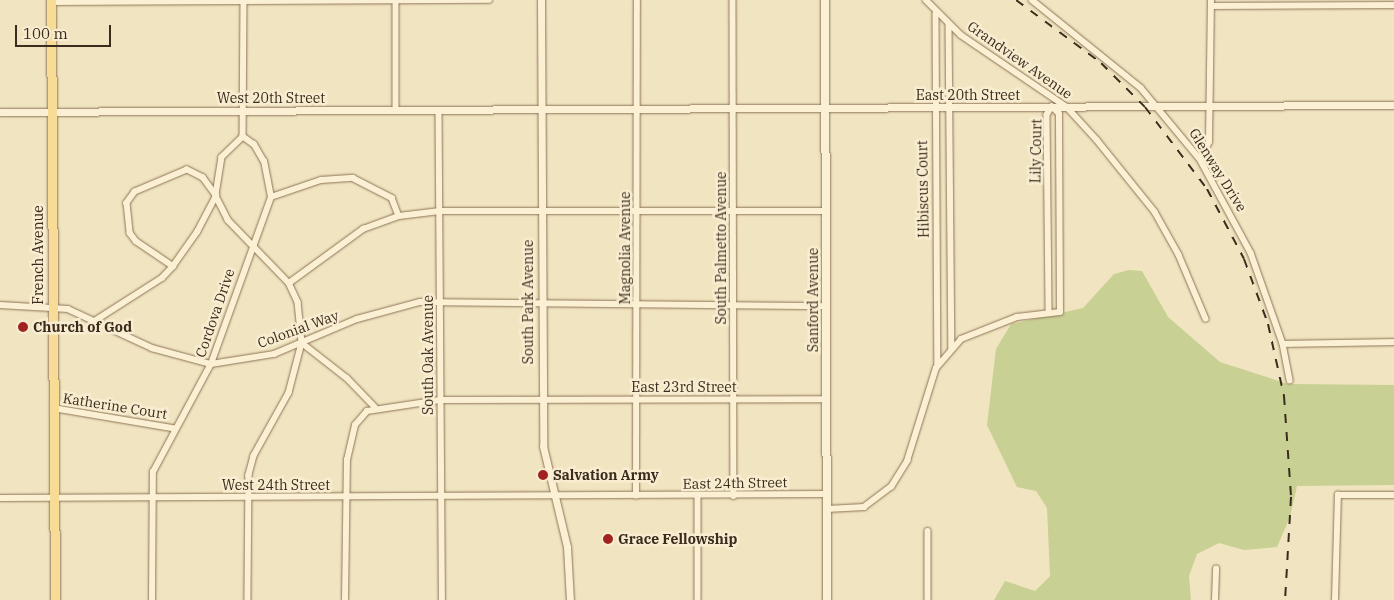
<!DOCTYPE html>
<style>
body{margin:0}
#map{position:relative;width:1394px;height:600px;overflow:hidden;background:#f1e4c0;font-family:"IBM Plex Serif",serif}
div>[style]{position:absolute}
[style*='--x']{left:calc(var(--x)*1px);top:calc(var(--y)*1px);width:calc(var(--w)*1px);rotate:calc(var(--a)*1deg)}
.green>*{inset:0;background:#c8d093}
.roads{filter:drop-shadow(0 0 1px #8c7456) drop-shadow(0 0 1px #8c7456)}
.minor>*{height:5.5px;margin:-2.75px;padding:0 2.75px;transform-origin:2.75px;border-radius:2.75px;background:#fbf0d4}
.tertiary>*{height:7px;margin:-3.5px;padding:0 3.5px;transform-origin:3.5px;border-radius:3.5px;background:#fbf0d4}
.secondary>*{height:8px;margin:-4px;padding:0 4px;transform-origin:4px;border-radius:4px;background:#fbf0d4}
.primary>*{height:9px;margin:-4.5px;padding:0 4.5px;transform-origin:4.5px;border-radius:4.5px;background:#f8db94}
.rail>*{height:2px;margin-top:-1px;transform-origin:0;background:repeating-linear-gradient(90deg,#3a2b1c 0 9px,transparent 0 18px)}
.dots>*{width:14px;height:14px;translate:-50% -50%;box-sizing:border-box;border:2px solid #f8edd0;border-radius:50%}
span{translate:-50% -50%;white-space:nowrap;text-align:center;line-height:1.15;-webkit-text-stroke:5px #f8edd0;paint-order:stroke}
.street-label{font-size:14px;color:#3a2b1c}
.poi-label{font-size:14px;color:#3a2b1c;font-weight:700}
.left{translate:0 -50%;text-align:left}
.scale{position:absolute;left:15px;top:25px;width:96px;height:22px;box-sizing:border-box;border:2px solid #3a2b1c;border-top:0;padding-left:6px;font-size:15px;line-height:18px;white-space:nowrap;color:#3a2b1c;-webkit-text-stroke:4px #f8edd0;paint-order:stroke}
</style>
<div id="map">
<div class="green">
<div style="clip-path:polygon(1129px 270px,1142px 271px,1168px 317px,1220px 362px,1288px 384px,1394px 385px,1394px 485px,1297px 486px,1290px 517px,1277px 547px,1244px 550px,1219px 543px,1197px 554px,1189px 576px,1191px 600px,994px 600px,1005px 581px,1035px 591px,1050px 576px,1047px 508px,1036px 491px,1017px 487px,987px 425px,996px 349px,1011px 324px,1083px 308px,1114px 274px)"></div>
</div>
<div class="roads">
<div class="minor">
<div style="--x:244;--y:0;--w:137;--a:90.4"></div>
<div style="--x:243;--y:137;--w:29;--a:136"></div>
<div style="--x:222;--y:157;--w:39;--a:99"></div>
<div style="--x:216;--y:196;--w:27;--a:63"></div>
<div style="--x:228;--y:220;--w:88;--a:45.9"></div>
<div style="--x:289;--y:283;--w:21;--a:65"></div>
<div style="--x:298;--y:302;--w:41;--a:84.4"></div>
<div style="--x:302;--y:343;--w:52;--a:104.6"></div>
<div style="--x:289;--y:393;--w:72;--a:119.1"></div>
<div style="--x:254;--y:456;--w:20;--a:105"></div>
<div style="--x:249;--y:475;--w:125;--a:90.5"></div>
<div style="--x:396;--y:0;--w:110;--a:90"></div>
<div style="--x:733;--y:0;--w:496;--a:89.9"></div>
<div style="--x:926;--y:0;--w:49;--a:45"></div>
<div style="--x:961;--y:35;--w:128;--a:34.2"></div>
<div style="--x:1067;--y:107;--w:45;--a:47.7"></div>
<div style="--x:1097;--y:140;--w:92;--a:51.1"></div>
<div style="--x:1155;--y:212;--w:49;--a:60.8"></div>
<div style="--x:1179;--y:255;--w:69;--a:67.1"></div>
<div style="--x:1032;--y:0;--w:140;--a:38.9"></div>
<div style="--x:1141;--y:88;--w:92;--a:50.3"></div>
<div style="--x:1200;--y:159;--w:107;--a:61.5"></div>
<div style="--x:1251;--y:253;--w:96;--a:70.6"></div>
<div style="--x:1283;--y:344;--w:37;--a:79"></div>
<div style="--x:51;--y:2;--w:438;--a:-0.3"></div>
<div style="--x:1211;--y:6;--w:183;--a:-0.3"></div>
<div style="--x:936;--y:14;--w:350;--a:89.7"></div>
<div style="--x:949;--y:25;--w:324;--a:89.5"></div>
<div style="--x:439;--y:110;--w:490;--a:89.6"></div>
<div style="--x:1200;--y:159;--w:19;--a:-62"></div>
<div style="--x:1209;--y:142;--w:142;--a:-89.2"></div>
<div style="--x:271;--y:197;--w:53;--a:-18.8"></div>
<div style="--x:321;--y:180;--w:32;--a:-4"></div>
<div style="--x:353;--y:178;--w:44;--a:27.1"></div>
<div style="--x:392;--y:198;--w:19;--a:69"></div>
<div style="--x:289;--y:283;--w:92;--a:-36.1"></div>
<div style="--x:363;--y:229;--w:38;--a:-20"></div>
<div style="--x:399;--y:216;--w:41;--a:-7"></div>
<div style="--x:440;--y:211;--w:386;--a:0"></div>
<div style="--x:0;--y:305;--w:68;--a:3.4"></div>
<div style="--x:68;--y:309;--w:93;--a:24.9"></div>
<div style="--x:152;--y:348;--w:61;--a:15.2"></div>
<div style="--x:211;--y:364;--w:64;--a:-9"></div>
<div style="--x:274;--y:354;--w:90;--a:-22.9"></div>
<div style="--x:357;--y:319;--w:65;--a:-15.1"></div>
<div style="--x:420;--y:302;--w:406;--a:0.6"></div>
<div style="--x:96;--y:320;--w:78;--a:-32.5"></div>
<div style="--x:162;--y:278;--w:16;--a:-47"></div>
<div style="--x:173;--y:266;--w:42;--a:-54.8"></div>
<div style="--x:197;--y:232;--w:41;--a:-62.2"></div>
<div style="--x:216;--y:196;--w:22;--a:-126"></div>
<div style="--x:203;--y:178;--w:18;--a:-153"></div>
<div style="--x:187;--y:170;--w:56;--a:157.1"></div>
<div style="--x:135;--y:192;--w:14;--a:126"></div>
<div style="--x:127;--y:203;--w:30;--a:84"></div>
<div style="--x:130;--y:233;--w:10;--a:53"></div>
<div style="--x:136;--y:241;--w:45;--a:34"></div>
<div style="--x:302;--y:343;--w:57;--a:37.9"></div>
<div style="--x:347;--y:378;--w:40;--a:46"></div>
<div style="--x:1283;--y:344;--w:111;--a:-1"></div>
<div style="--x:53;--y:408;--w:122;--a:9.5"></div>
<div style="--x:636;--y:496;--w:496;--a:-89.9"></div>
<div style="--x:698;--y:497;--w:103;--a:90"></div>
<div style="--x:0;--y:498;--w:827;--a:-0.28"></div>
<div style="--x:827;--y:509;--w:37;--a:-3"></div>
<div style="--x:864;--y:507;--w:34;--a:-37"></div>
<div style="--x:891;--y:487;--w:31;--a:-58"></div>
<div style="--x:907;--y:461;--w:97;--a:-72.7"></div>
<div style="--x:936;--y:368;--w:38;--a:-49"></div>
<div style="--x:961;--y:339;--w:60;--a:-21.4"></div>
<div style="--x:1017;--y:317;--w:43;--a:-6.6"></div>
<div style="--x:1060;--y:312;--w:198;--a:-90.3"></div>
<div style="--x:1059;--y:114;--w:10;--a:-135"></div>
<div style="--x:1052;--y:107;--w:9;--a:122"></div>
<div style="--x:1047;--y:115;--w:198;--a:89.4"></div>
<div style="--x:928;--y:531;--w:69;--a:90"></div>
<div style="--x:152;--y:600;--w:128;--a:-89.6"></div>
<div style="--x:153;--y:472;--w:123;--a:-61.8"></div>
<div style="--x:211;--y:364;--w:177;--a:-70.2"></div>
<div style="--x:271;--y:197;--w:36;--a:-101"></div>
<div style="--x:264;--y:162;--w:20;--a:-120"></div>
<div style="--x:254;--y:145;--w:14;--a:-144"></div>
<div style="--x:345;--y:600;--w:140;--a:-89.2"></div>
<div style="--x:347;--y:460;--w:36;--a:-77"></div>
<div style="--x:355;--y:425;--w:18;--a:-49"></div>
<div style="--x:367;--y:411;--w:75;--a:-8.5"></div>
<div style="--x:441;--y:400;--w:386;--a:-0.1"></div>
<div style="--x:1215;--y:600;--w:31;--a:-88"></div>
<div style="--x:1335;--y:600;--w:105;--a:-88.4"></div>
<div style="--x:1338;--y:495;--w:56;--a:0"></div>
</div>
<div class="tertiary">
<div style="--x:541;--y:0;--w:446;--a:89.7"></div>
<div style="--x:543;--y:446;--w:104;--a:76.6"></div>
<div style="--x:567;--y:547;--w:53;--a:86.8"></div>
<div style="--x:0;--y:112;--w:1394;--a:-0.29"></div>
</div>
<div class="secondary">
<div style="--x:825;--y:0;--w:600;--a:89.81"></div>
</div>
<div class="primary">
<div style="--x:51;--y:0;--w:600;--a:89.62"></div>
</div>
</div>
<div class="rail">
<div style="--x:1016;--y:0;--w:106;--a:36.5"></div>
<div style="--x:1101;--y:63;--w:62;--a:45"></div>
<div style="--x:1145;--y:107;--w:103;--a:52.9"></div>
<div style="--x:1207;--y:189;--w:79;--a:62.1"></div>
<div style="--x:1244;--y:259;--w:69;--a:69.7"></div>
<div style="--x:1268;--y:324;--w:74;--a:77.5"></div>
<div style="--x:1284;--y:396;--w:101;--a:86"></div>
<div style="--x:1291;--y:497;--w:103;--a:93.3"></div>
</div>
<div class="dots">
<div style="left:23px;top:327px;background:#a02321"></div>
<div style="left:543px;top:475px;background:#a02321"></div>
<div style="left:608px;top:539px;background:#a02321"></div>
</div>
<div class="street-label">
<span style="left:1020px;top:60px;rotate:35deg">Grandview Avenue</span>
<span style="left:968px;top:95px">East 20th Street</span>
<span style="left:271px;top:98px">West 20th Street</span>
<span style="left:1036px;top:151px;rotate:-89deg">Lily Court</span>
<span style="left:1218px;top:170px;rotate:58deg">Glenway Drive</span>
<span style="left:923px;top:189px;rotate:-91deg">Hibiscus Court</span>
<span style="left:625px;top:248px;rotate:-90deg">Magnolia Avenue</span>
<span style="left:721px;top:248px;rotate:-90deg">South Palmetto Avenue</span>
<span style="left:38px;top:255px;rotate:-90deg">French Avenue</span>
<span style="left:813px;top:300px;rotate:-90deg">Sanford Avenue</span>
<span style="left:528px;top:302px;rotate:-90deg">South Park Avenue</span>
<span style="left:215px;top:313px;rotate:-71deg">Cordova Drive</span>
<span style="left:298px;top:329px;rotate:-20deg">Colonial Way</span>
<span style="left:428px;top:355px;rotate:-90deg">South Oak Avenue</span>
<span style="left:684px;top:387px">East 23rd Street</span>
<span style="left:115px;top:406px;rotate:9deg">Katherine Court</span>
<span style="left:735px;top:483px;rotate:-1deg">East 24th Street</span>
<span style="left:276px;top:485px">West 24th Street</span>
</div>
<div class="poi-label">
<span class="left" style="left:33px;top:327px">Church of God</span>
<span class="left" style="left:553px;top:475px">Salvation Army</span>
<span class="left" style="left:618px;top:539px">Grace Fellowship</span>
</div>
<div class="scale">100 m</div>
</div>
